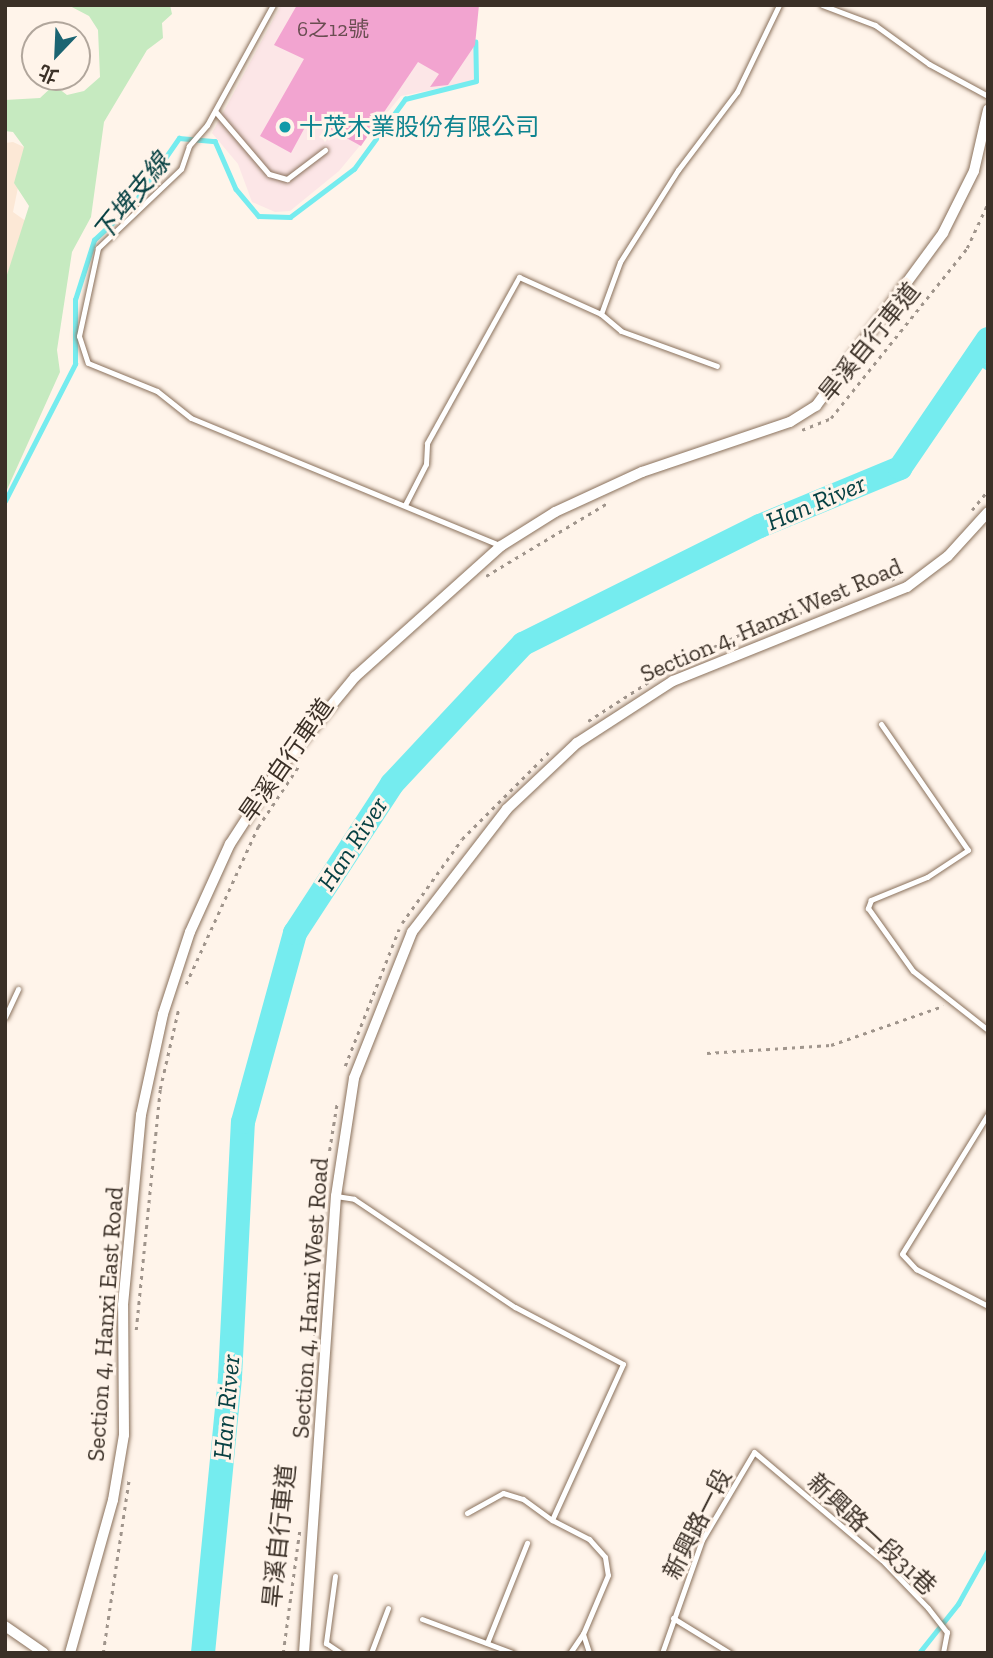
<!DOCTYPE html>
<meta charset="utf-8">
<style>
body{margin:0}
#map{position:relative;width:993px;height:1658px;overflow:hidden;background:#fff4ea;font-family:"Zilla Slab","Noto Sans TC",serif}
div>[style]{position:absolute}
[style*='--x']{left:calc(var(--x)*1px);top:calc(var(--y)*1px);width:calc(var(--w)*1px);rotate:calc(var(--a)*1deg)}
.industrial>*{inset:0;background:#fce6e7}
.built>*{inset:0;background:#fce8d6}
.green>*{inset:0;background:#c6eac0}
.stream>*{height:4.5px;margin:-2.25px;padding:0 2.25px;transform-origin:2.25px;border-radius:2.25px;background:#75ecef}
.river>*{height:24px;margin:-12px;padding:0 12px;transform-origin:12px;border-radius:12px;background:#75ecef}
.building>*{inset:0;background:#f2a4d0}
.path>*{height:2.5px;margin-top:-1.25px;transform-origin:0;background:repeating-linear-gradient(90deg,#a0958c 0 3.5px,transparent 0 8.5px)}
.roads{filter:drop-shadow(0 0 2px #8a715c) drop-shadow(0 0 2px #8a715c)}
.service>*{height:5px;margin:-2.5px;padding:0 2.5px;transform-origin:2.5px;border-radius:2.5px;background:#fff}
.minor>*{height:10px;margin:-5px;padding:0 5px;transform-origin:5px;border-radius:5px;background:#fff}
.dots>*{width:19px;height:19px;translate:-50% -50%;box-sizing:border-box;border:4px solid #fff4ea;border-radius:50%}
span{translate:-50% -50%;white-space:nowrap;text-align:center;line-height:1.15;-webkit-text-stroke:6px #fff4ea;paint-order:stroke}
.number-label{font-size:21px;color:#694d51}
.number-label span{-webkit-text-stroke-width:0}
.culture-label{font-size:24px;color:#0d838f}
.left{translate:0 -50%;text-align:left}
.street-label{font-size:24px;color:#3b3027}
.water-label{font-size:26px;color:#074143;font-style:italic}
.frame{position:absolute;inset:0;border:7px solid #3b3027;pointer-events:none}
.north{position:absolute;left:21px;top:21px;width:70px;height:70px;box-sizing:border-box;background:#fff4ea;border:2px solid #b1a69c;border-radius:50%;rotate:203deg;font-size:19px;font-weight:700;line-height:28px;text-align:center;color:#3b3027}
.north::after{content:'';display:block;margin:auto;width:24px;height:32px;background:#1b6472;clip-path:polygon(50% 0,100% 100%,50% 72%,0 100%)}
</style>
<div id="map">
<div class="industrial">
<div style="clip-path:polygon(281px 5px,474px 5px,476px 81px,401px 96px,339px 171px,290px 211px,275px 212px,252px 202px,238px 164px,212px 133px)"></div>
</div>
<div class="built">
<div style="clip-path:polygon(13px 142px,26px 148px,13px 212px,30px 224px,5px 295px,5px 143px)"></div>
</div>
<div class="green">
<div style="clip-path:polygon(68px 5px,170px 5px,172px 14px,162px 23px,163px 38px,147px 50px,104px 122px,91px 217px,72px 252px,57px 350px,60px 372px,5px 494px,5px 281px,29px 206px,14px 183px,24px 147px,13px 132px,5px 131px,5px 100px,40px 98px,54px 85px,67px 95px,84px 91px,100px 77px,98px 30px,89px 16px)"></div>
</div>
<div class="stream">
<div style="--x:974;--y:359;--w:17;--a:33"></div>
<div style="--x:5;--y:501;--w:154;--a:-62.9"></div>
<div style="--x:75;--y:364;--w:64;--a:-90"></div>
<div style="--x:75;--y:300;--w:63;--a:-72.4"></div>
<div style="--x:94;--y:240;--w:54;--a:-42.8"></div>
<div style="--x:134;--y:203;--w:79;--a:-55.3"></div>
<div style="--x:179;--y:138;--w:36;--a:5"></div>
<div style="--x:215;--y:141;--w:52;--a:66.4"></div>
<div style="--x:236;--y:189;--w:35;--a:50"></div>
<div style="--x:259;--y:216;--w:31;--a:2"></div>
<div style="--x:290;--y:217;--w:80;--a:-36.9"></div>
<div style="--x:354;--y:169;--w:87;--a:-53.9"></div>
<div style="--x:405;--y:99;--w:73;--a:-14.2"></div>
<div style="--x:476;--y:81;--w:39;--a:-91"></div>
<div style="--x:919;--y:1653;--w:63;--a:-51.5"></div>
<div style="--x:958;--y:1604;--w:62;--a:-60.9"></div>
</div>
<div class="river">
<div style="--x:203;--y:1653;--w:277;--a:-84.4"></div>
<div style="--x:230;--y:1377;--w:255;--a:-87.1"></div>
<div style="--x:243;--y:1122;--w:196;--a:-74.6"></div>
<div style="--x:295;--y:933;--w:178;--a:-56.9"></div>
<div style="--x:392;--y:784;--w:192;--a:-46.9"></div>
<div style="--x:523;--y:644;--w:265;--a:-26.5"></div>
<div style="--x:760;--y:526;--w:152;--a:-22.5"></div>
<div style="--x:900;--y:468;--w:156;--a:-55.7"></div>
</div>
<div class="building">
<div style="clip-path:polygon(297px 5px,479px 5px,475px 45px,448px 85px,430px 87px,439px 74px,418px 62px,361px 146px,310px 118px,291px 153px,260px 136px,304px 59px,274px 45px)"></div>
</div>
<div class="path">
<div style="--x:802;--y:430;--w:31;--a:-22"></div>
<div style="--x:831;--y:418;--w:218;--a:-51.3"></div>
<div style="--x:967;--y:248;--w:50;--a:-65"></div>
<div style="--x:972;--y:510;--w:26;--a:-51"></div>
<div style="--x:486;--y:576;--w:144;--a:-31"></div>
<div style="--x:891;--y:580;--w:15;--a:-28"></div>
<div style="--x:588;--y:721;--w:103;--a:-32.8"></div>
<div style="--x:675;--y:665;--w:83;--a:-25"></div>
<div style="--x:750;--y:630;--w:101;--a:-18.4"></div>
<div style="--x:402;--y:923;--w:103;--a:-54.5"></div>
<div style="--x:462;--y:839;--w:124;--a:-45"></div>
<div style="--x:186;--y:984;--w:173;--a:-65.4"></div>
<div style="--x:258;--y:827;--w:72;--a:-56.3"></div>
<div style="--x:707;--y:1053;--w:124;--a:-3.7"></div>
<div style="--x:831;--y:1045;--w:119;--a:-19.2"></div>
<div style="--x:345;--y:1066;--w:147;--a:-68.5"></div>
<div style="--x:328;--y:1159;--w:57;--a:-80.9"></div>
<div style="--x:136;--y:1330;--w:242;--a:-84.3"></div>
<div style="--x:160;--y:1089;--w:84;--a:-77"></div>
<div style="--x:306;--y:1437;--w:167;--a:-85.9"></div>
<div style="--x:103;--y:1653;--w:175;--a:-81.5"></div>
<div style="--x:283;--y:1653;--w:126;--a:-82.3"></div>
</div>
<div class="roads">
<div class="service">
<div style="--x:273;--y:5;--w:137;--a:118.8"></div>
<div style="--x:207;--y:125;--w:28;--a:131"></div>
<div style="--x:189;--y:146;--w:24;--a:109"></div>
<div style="--x:181;--y:169;--w:115;--a:136.4"></div>
<div style="--x:98;--y:248;--w:90;--a:102.2"></div>
<div style="--x:79;--y:336;--w:28;--a:72"></div>
<div style="--x:88;--y:363;--w:74;--a:22.1"></div>
<div style="--x:157;--y:391;--w:43;--a:38.5"></div>
<div style="--x:191;--y:418;--w:335;--a:22.4"></div>
<div style="--x:822;--y:5;--w:57;--a:20.7"></div>
<div style="--x:875;--y:25;--w:67;--a:35.8"></div>
<div style="--x:929;--y:64;--w:67;--a:28.5"></div>
<div style="--x:215;--y:111;--w:83;--a:49.4"></div>
<div style="--x:269;--y:174;--w:19;--a:16"></div>
<div style="--x:287;--y:179;--w:48;--a:-37.3"></div>
<div style="--x:601;--y:314;--w:55;--a:-69.9"></div>
<div style="--x:620;--y:262;--w:109;--a:-57.8"></div>
<div style="--x:678;--y:170;--w:98;--a:-52.9"></div>
<div style="--x:737;--y:92;--w:97;--a:-64.2"></div>
<div style="--x:405;--y:505;--w:46;--a:-62.9"></div>
<div style="--x:426;--y:464;--w:21;--a:-87"></div>
<div style="--x:427;--y:443;--w:190;--a:-61"></div>
<div style="--x:519;--y:277;--w:90;--a:24.3"></div>
<div style="--x:601;--y:314;--w:26;--a:40"></div>
<div style="--x:621;--y:331;--w:102;--a:20"></div>
<div style="--x:881;--y:724;--w:153;--a:55.4"></div>
<div style="--x:968;--y:850;--w:49;--a:146.6"></div>
<div style="--x:927;--y:877;--w:61;--a:157.7"></div>
<div style="--x:871;--y:900;--w:9;--a:111"></div>
<div style="--x:868;--y:908;--w:77;--a:54.5"></div>
<div style="--x:913;--y:971;--w:95;--a:38.2"></div>
<div style="--x:5;--y:1017;--w:31;--a:-65"></div>
<div style="--x:988;--y:1114;--w:164;--a:121.6"></div>
<div style="--x:902;--y:1254;--w:21;--a:47"></div>
<div style="--x:916;--y:1269;--w:81;--a:27.2"></div>
<div style="--x:336;--y:1196;--w:18;--a:9"></div>
<div style="--x:354;--y:1199;--w:194;--a:33.9"></div>
<div style="--x:515;--y:1307;--w:122;--a:27.8"></div>
<div style="--x:623;--y:1364;--w:171;--a:114.5"></div>
<div style="--x:552;--y:1520;--w:42;--a:27.2"></div>
<div style="--x:589;--y:1539;--w:24;--a:48"></div>
<div style="--x:605;--y:1557;--w:18;--a:81"></div>
<div style="--x:608;--y:1575;--w:64;--a:113"></div>
<div style="--x:583;--y:1634;--w:20;--a:72"></div>
<div style="--x:467;--y:1513;--w:41;--a:-29.1"></div>
<div style="--x:503;--y:1493;--w:21;--a:17"></div>
<div style="--x:523;--y:1499;--w:36;--a:36"></div>
<div style="--x:335;--y:1576;--w:68;--a:97.7"></div>
<div style="--x:326;--y:1643;--w:18;--a:34"></div>
<div style="--x:673;--y:1618;--w:67;--a:31.6"></div>
<div style="--x:422;--y:1619;--w:97;--a:20.5"></div>
<div style="--x:487;--y:1643;--w:108;--a:-68.2"></div>
<div style="--x:371;--y:1653;--w:48;--a:-69.3"></div>
<div style="--x:570;--y:1653;--w:23;--a:-56"></div>
<div style="--x:662;--y:1653;--w:120;--a:-70.5"></div>
<div style="--x:702;--y:1540;--w:102;--a:-59.4"></div>
<div style="--x:754;--y:1452;--w:167;--a:40.2"></div>
<div style="--x:882;--y:1560;--w:66;--a:46.2"></div>
<div style="--x:928;--y:1608;--w:31;--a:52"></div>
<div style="--x:947;--y:1632;--w:21;--a:101"></div>
</div>
<div class="minor">
<div style="--x:5;--y:1626;--w:47;--a:34.7"></div>
<div style="--x:70;--y:1653;--w:159;--a:-74.3"></div>
<div style="--x:113;--y:1500;--w:66;--a:-80.4"></div>
<div style="--x:124;--y:1435;--w:130;--a:-90.4"></div>
<div style="--x:123;--y:1305;--w:191;--a:-84.6"></div>
<div style="--x:141;--y:1115;--w:103;--a:-77.7"></div>
<div style="--x:163;--y:1014;--w:86;--a:-71.8"></div>
<div style="--x:190;--y:932;--w:97;--a:-65.6"></div>
<div style="--x:230;--y:844;--w:88;--a:-57"></div>
<div style="--x:278;--y:770;--w:121;--a:-50.4"></div>
<div style="--x:355;--y:677;--w:196;--a:-41.9"></div>
<div style="--x:501;--y:546;--w:64;--a:-32.2"></div>
<div style="--x:555;--y:512;--w:96;--a:-24.7"></div>
<div style="--x:642;--y:472;--w:156;--a:-18.7"></div>
<div style="--x:790;--y:422;--w:31;--a:-32"></div>
<div style="--x:816;--y:406;--w:215;--a:-53.7"></div>
<div style="--x:943;--y:233;--w:69;--a:-63.4"></div>
<div style="--x:974;--y:171;--w:63;--a:-77.1"></div>
<div style="--x:304;--y:1653;--w:458;--a:-86"></div>
<div style="--x:336;--y:1196;--w:119;--a:-81.3"></div>
<div style="--x:354;--y:1078;--w:157;--a:-68.3"></div>
<div style="--x:412;--y:932;--w:155;--a:-52.3"></div>
<div style="--x:507;--y:809;--w:96;--a:-43.3"></div>
<div style="--x:577;--y:743;--w:114;--a:-32.9"></div>
<div style="--x:673;--y:681;--w:252;--a:-21.9"></div>
<div style="--x:907;--y:587;--w:51;--a:-37.1"></div>
<div style="--x:948;--y:556;--w:59;--a:-47.7"></div>
</div>
</div>
<div class="dots">
<div style="left:285px;top:127px;background:#0f9aa8"></div>
</div>
<div class="number-label">
<span style="left:333px;top:29px">6之12號</span>
</div>
<div class="culture-label">
<span class="left" style="left:299px;top:127px">十茂木業股份有限公司</span>
</div>
<div class="street-label">
<span style="left:869px;top:342px;rotate:-51deg">旱溪自行車道</span>
<span style="left:771px;top:620px;rotate:-23deg">Section 4, Hanxi West Road</span>
<span style="left:286px;top:760px;rotate:-55deg">旱溪自行車道</span>
<span style="left:310px;top:1298px;rotate:-86deg">Section 4, Hanxi West Road</span>
<span style="left:105px;top:1324px;rotate:-86deg">Section 4, Hanxi East Road</span>
<span style="left:697px;top:1524px;rotate:-63deg">新興路一段</span>
<span style="left:872px;top:1534px;rotate:43deg">新興路一段31巷</span>
<span style="left:279px;top:1536px;rotate:-84deg">旱溪自行車道</span>
</div>
<div class="water-label">
<span style="left:132px;top:198px;rotate:-51deg">下埤支線</span>
<span style="left:816px;top:503px;rotate:-23deg">Han River</span>
<span style="left:353px;top:844px;rotate:-57deg">Han River</span>
<span style="left:227px;top:1407px;rotate:-85deg">Han River</span>
</div>
<div class="frame"></div>
<div class="north">北</div>
</div>
